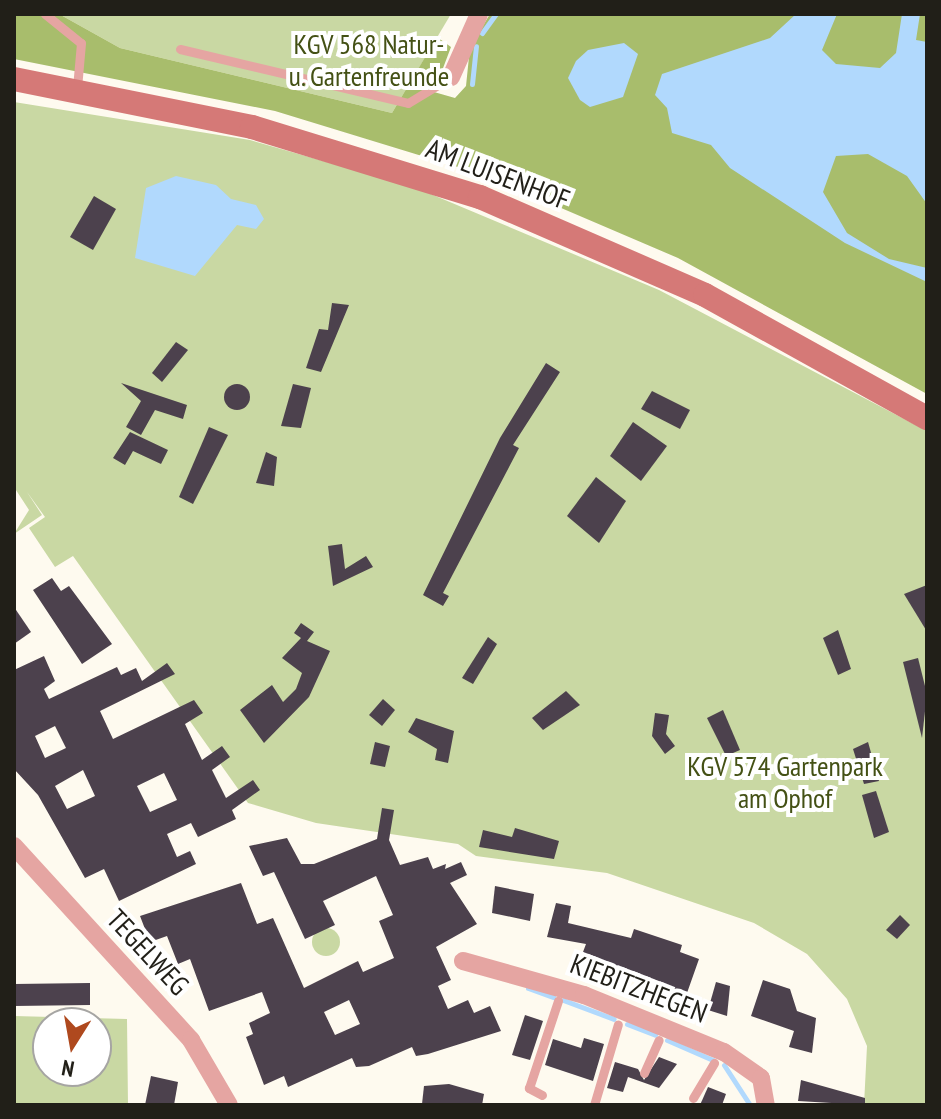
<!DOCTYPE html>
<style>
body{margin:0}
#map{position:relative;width:941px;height:1119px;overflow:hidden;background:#fefaef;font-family:"PT Sans Narrow",sans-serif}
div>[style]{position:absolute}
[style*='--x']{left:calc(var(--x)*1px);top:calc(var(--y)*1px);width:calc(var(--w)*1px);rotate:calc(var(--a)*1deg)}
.green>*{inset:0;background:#c9d8a3}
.round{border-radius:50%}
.forest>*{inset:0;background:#a8bd6c}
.water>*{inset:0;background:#b1d9fd}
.stream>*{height:5px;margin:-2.5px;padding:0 2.5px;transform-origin:2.5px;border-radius:2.5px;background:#b1d9fd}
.building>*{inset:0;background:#4c414d}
.lane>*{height:9px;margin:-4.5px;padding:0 4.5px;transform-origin:4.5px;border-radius:4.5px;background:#e5a5a2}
.street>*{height:18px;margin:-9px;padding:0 9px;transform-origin:9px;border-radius:9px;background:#e5a5a2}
.secondary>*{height:24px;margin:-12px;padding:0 12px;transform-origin:12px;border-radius:12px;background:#d57977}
span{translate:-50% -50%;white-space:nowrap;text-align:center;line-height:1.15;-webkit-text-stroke:8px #fff;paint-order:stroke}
.park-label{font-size:28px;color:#445115}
.street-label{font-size:28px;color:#211f18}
.frame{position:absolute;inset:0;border:16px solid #211f18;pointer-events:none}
.north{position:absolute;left:32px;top:1007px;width:80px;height:80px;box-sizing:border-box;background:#fff;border:2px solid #a6a5a3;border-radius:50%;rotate:191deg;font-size:22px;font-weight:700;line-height:32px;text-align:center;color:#211f18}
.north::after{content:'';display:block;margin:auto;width:28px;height:36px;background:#af491e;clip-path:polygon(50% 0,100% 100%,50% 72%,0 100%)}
</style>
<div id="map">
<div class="green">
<div style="clip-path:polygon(59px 14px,451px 14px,392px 113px,120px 48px)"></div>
<div style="clip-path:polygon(14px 102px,250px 140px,414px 187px,659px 290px,927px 431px,927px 1105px,864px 1105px,867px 1046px,847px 999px,807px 954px,754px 923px,607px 873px,476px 856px,458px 844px,316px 823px,248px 803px,73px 556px,55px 567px,29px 528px,45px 517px,27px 492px,42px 515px,14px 534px,29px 510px,14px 487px)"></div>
<div class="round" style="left:312px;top:928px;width:28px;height:28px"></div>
<div style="clip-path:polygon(evenodd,14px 1016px,127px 1019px,128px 1105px,14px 1105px,14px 1016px,48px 1023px,96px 1023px,96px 1071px,48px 1071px,48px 1023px)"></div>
</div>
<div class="forest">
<div style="clip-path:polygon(14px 14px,59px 14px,120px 48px,392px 113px,437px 37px,451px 47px,434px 92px,455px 98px,466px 86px,470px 47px,490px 14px,927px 14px,927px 394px,678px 258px,484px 175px,275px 111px,14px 59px)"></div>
</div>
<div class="water">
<div style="clip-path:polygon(796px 14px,837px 14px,822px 50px,836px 64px,880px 68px,896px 53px,902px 14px,920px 14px,916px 40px,927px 42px,927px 204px,907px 176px,868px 154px,836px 156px,823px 192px,847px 233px,889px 259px,927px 268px,927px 282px,845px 243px,730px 168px,711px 145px,672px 133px,667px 108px,655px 95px,662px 74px,770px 38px)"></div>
<div style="clip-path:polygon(624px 43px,638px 54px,623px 97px,590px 107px,580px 100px,568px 78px,576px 61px,588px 50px)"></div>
<div style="clip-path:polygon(176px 176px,216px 185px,231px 199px,256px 205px,264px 219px,256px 229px,237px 225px,195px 276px,135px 258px,146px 188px)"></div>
</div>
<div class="stream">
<div style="--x:482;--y:33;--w:24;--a:-54"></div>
<div style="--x:472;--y:84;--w:38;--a:-84"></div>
<div style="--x:528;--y:988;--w:27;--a:20"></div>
<div style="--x:563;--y:1000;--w:54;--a:20.4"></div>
<div style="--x:627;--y:1024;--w:30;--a:21"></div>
<div style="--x:667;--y:1040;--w:50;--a:23.5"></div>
<div style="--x:724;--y:1065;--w:48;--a:57"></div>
</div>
<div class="building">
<div style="clip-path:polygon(94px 196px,116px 209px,93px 250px,70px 237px)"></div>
<div style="clip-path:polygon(332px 303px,349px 305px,321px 372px,306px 368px,319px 329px,328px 330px)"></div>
<div style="clip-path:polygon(176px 342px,188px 350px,162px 382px,152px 373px)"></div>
<div style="clip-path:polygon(546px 363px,560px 372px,513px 445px,519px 448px,443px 593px,449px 596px,443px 606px,423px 595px,500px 438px)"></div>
<div style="clip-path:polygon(121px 383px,187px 405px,183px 419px,155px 410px,141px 435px,126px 427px,141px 401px)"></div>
<div class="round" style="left:224px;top:384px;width:26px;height:26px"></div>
<div style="clip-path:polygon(293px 384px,311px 388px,301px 428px,281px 426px)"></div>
<div style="clip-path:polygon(652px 391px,690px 410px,680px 429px,641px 409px)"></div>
<div style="clip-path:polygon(633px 422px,667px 446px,641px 481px,610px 456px)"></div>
<div style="clip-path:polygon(209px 427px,228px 435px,193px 504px,179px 497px)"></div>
<div style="clip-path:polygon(130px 432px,168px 450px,161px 464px,133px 451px,125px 465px,113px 458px)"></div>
<div style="clip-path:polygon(266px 452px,277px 457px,274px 486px,256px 483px)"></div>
<div style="clip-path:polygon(596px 477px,626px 501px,599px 543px,567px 516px)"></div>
<div style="clip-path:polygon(342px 544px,345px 569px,366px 556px,373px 567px,333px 586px,328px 546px)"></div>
<div style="clip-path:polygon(52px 578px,61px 591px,69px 586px,112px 644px,82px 664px,33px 590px)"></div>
<div style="clip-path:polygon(927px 585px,927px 630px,926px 630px,904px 594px)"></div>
<div style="clip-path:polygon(14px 607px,31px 632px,14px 644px)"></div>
<div style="clip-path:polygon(301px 623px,314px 632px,307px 641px,330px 651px,309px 697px,264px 743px,240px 710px,272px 685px,283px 702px,296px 689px,302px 673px,282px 658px,301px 638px,294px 633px)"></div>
<div style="clip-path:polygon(838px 630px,851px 669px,838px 675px,823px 638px)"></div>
<div style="clip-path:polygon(488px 637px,497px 644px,473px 684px,462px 678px)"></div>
<div style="clip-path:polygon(evenodd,44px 656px,55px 681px,44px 689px,49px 699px,117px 667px,121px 675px,136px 668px,142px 681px,167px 663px,175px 674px,100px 711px,113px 739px,194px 700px,203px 713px,185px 724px,202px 760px,222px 746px,230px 757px,212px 770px,226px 798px,253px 780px,260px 790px,232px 810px,236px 819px,198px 837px,191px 823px,167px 834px,177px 857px,190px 851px,196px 864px,119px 901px,104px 869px,85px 878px,38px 795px,14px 769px,14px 670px,44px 656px,55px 726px,66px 748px,45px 758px,35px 736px,55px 726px,44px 656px,83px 770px,95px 796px,67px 809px,55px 786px,83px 770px,44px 656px,164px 773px,177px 800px,150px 812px,137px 786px,164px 773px)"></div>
<div style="clip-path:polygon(918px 658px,927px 694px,922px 738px,903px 662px)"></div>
<div style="clip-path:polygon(566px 691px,580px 705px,543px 730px,532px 718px)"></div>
<div style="clip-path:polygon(383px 699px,395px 710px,382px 726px,369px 715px)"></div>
<div style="clip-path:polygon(723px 710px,740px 750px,726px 756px,707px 718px)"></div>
<div style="clip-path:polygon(655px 713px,669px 715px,666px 734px,675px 746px,665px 754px,652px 736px)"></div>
<div style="clip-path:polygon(416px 718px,454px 731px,448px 763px,435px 760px,437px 749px,408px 732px)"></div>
<div style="clip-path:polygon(375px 742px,390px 746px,385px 767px,370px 764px)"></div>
<div style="clip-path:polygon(868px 742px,879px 781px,864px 784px,853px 749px)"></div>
<div style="clip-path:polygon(876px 791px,889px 832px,874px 838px,862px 795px)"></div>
<div style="clip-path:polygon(evenodd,382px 808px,394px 810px,389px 840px,400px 865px,428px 857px,433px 869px,446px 864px,445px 869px,461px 862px,467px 875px,450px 883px,477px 924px,436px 947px,451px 980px,438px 986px,448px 1009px,468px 1000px,474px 1013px,490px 1006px,501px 1031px,428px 1054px,416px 1056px,412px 1047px,369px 1066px,356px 1067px,352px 1058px,288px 1087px,284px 1076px,264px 1085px,246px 1037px,253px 1034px,249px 1023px,270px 1013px,262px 992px,209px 1011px,190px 959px,178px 964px,167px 936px,150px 942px,140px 916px,241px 883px,257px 924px,273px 918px,304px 988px,358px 961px,363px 972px,394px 958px,379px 921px,393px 915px,376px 876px,323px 901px,335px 925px,305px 939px,274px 872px,263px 876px,249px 846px,287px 838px,301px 864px,314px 864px,377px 839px,382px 808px,349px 1000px,360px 1024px,335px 1035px,324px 1012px,349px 1000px)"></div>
<div style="clip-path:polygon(515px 828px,559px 841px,554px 859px,479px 847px,483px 830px,512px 837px)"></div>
<div style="clip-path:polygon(495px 886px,534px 894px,530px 921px,492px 913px)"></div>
<div style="clip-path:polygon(556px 903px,571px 906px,568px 923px,631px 938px,634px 929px,682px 945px,680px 952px,699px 959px,687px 993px,580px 960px,586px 944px,547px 937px)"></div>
<div style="clip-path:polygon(900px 915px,910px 925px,897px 939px,886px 930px)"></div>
<div style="clip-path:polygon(763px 980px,790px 989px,797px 1011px,816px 1018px,812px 1053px,789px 1047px,794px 1031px,751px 1016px)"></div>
<div style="clip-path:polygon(716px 982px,730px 986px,727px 1016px,708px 1010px)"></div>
<div style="clip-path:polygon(90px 983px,90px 1005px,14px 1006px,14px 984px)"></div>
<div style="clip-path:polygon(525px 1015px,543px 1021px,530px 1060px,512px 1055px)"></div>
<div style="clip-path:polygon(584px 1038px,604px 1044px,593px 1081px,545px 1065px,553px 1039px,581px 1048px)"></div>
<div style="clip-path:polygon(659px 1057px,677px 1064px,659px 1088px,628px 1077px,623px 1092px,607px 1088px,615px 1062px,638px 1069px,644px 1080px)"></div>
<div style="clip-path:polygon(151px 1076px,178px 1082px,174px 1105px,145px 1105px)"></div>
<div style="clip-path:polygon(801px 1080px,865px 1098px,865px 1105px,798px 1101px)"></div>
<div style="clip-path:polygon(449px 1084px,484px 1094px,482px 1105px,422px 1104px,424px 1086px)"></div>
<div style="clip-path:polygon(708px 1087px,726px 1094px,722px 1105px,700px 1105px)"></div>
</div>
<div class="lane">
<div style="--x:45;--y:14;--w:46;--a:38.9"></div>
<div style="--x:81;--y:43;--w:45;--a:95.1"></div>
<div style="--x:180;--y:49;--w:234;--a:13.3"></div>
<div style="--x:408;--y:103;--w:50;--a:-31.2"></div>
<div style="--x:644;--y:1073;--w:36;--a:-66"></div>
<div style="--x:542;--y:1095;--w:15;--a:-152"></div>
<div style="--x:529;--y:1088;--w:92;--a:-71.6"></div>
<div style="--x:693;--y:1098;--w:41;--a:-59"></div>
<div style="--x:594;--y:1105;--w:84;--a:-73.5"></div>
</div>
<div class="street">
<div style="--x:451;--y:77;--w:69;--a:-66"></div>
<div style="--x:14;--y:846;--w:263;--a:47.6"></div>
<div style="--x:191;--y:1040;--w:75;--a:59.7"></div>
<div style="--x:463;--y:961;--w:126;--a:15.7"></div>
<div style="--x:584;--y:995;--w:151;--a:22.2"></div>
<div style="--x:724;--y:1052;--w:45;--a:35.1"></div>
<div style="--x:761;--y:1078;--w:27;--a:80"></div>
</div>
<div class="secondary">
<div style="--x:14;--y:79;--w:243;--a:11.4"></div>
<div style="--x:252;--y:127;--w:239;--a:17.1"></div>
<div style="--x:480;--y:197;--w:245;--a:23.5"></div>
<div style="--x:705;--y:295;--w:254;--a:29"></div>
</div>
<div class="park-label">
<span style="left:369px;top:60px">KGV 568 Natur-<br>u. Gartenfreunde</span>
<span style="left:785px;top:782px">KGV 574 Gartenpark<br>am Ophof</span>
</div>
<div class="street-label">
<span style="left:498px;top:174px;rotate:21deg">AM LUISENHOF</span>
<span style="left:148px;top:952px;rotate:47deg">TEGELWEG</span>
<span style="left:639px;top:988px;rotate:21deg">KIEBITZHEGEN</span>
</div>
<div class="frame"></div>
<div class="north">N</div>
</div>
